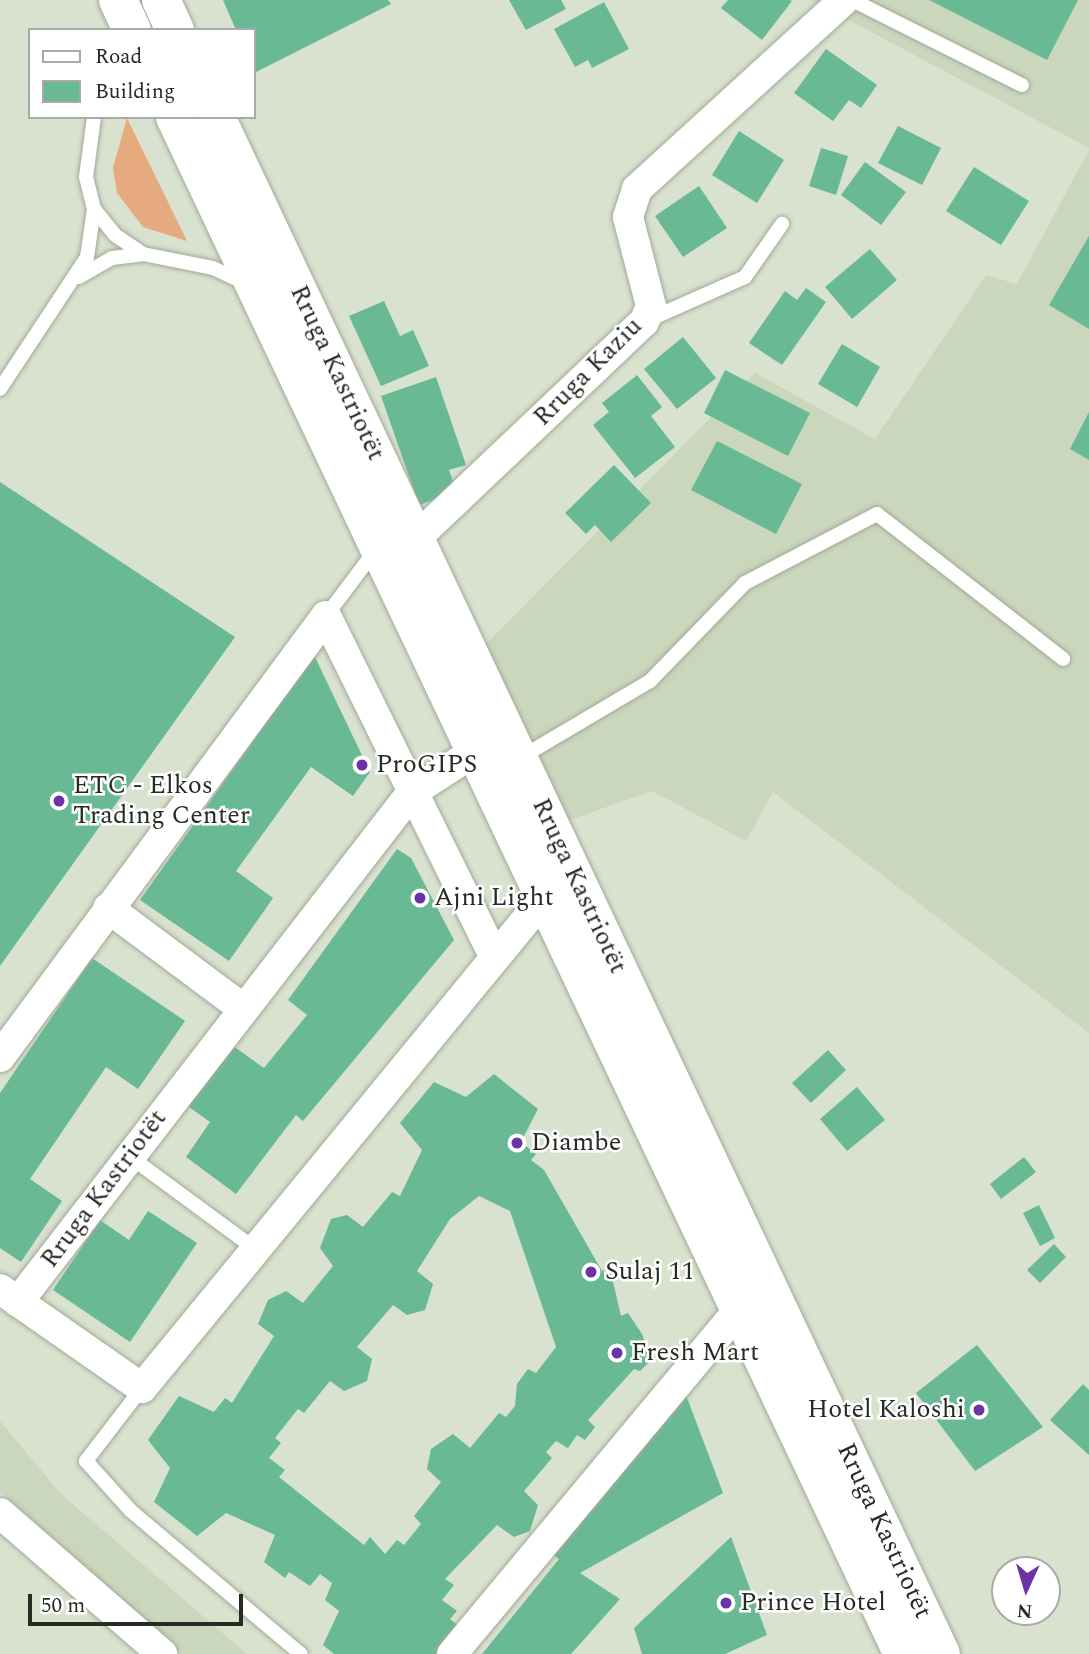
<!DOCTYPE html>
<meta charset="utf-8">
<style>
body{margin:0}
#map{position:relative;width:1089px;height:1654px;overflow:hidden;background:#d9e2ce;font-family:Spectral,serif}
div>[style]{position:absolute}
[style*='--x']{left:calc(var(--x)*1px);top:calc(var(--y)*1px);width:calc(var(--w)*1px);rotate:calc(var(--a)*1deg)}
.built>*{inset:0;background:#cbd7bd}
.green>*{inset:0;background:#e5ab7f}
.building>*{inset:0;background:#68b994}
.roads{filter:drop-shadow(0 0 2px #a1aa97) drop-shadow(0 0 2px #a1aa97)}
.lane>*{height:14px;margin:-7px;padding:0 7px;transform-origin:7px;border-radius:7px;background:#fff}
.street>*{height:30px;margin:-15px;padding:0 15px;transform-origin:15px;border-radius:15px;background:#fff}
.primary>*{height:38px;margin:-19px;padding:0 19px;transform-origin:19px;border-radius:19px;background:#fff}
.dots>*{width:19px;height:19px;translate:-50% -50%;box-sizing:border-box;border:4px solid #fff;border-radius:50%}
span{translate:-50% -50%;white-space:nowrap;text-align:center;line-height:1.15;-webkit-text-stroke:5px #fff;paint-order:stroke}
.street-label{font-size:26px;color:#272b23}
.poi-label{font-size:26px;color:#272b23}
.left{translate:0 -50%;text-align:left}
.right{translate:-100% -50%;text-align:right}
.legend{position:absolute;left:28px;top:28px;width:228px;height:91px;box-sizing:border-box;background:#fff;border:2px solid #a9aaa7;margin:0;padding:9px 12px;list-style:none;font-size:21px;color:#272b23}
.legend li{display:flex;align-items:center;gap:14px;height:35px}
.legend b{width:35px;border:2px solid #a9aaa7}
.north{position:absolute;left:991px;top:1556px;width:70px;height:70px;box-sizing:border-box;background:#fff;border:2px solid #a9aaa7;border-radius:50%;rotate:184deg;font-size:19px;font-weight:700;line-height:28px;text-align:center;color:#272b23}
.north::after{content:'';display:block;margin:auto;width:24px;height:32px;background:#6c32a8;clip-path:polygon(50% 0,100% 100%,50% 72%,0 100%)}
.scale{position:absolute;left:28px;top:1594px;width:215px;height:32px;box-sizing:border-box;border:4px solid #272b23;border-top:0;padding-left:9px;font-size:21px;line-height:24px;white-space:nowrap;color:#272b23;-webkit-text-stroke:5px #fff;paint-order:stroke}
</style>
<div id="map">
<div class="built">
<div style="clip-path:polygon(811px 0,1089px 0,1089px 148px)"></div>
<div style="clip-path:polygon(1089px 150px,1089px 1033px,773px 792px,746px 841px,652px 791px,567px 821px,484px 646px,755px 373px,875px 439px,986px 275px,1017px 284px)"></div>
<div style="clip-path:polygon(0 1421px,61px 1494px,247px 1654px,183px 1654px,0 1491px)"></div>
</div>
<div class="green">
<div style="clip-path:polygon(127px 118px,187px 241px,143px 227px,117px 193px,113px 168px)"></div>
</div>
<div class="building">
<div style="clip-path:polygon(223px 0,388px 0,391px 4px,254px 73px,254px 30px,236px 30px)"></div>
<div style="clip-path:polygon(509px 0,561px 0,566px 9px,526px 30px)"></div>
<div style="clip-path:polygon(728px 0,790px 0,792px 1px,762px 40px,721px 8px)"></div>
<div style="clip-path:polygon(929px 0,1078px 0,1047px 60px)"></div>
<div style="clip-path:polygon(604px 2px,629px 49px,592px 68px,588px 60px,575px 67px,554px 29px)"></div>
<div style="clip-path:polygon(826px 49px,877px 85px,861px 108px,849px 100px,833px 121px,794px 93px)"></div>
<div style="clip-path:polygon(898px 126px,941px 148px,922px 185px,878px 163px)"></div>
<div style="clip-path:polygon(739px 131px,784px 160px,757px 203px,712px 175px)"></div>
<div style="clip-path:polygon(821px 148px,848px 156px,836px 195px,809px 186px)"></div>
<div style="clip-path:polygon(865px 162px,906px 192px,881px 225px,841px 195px)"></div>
<div style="clip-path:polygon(974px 167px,1029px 201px,1001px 245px,946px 211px)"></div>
<div style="clip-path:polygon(699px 186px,727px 228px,683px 257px,655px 216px)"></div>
<div style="clip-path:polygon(1089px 236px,1089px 329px,1049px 305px)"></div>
<div style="clip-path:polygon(870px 249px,897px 280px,852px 319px,825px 287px)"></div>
<div style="clip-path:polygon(806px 288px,826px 302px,782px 365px,749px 343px,785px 291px,797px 300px)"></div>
<div style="clip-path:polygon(384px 301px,400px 336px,413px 330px,429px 366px,381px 386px,349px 316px)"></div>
<div style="clip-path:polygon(683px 337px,716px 378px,677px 409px,644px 369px)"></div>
<div style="clip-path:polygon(842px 344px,880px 367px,857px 407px,818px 384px)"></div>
<div style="clip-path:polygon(725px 370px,810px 413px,788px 456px,704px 413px)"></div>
<div style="clip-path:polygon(637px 375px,662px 407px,651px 416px,675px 447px,635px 478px,593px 425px,609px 412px,602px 403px)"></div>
<div style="clip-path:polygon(436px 377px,466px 465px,449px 470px,457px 492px,419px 505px,381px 396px)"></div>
<div style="clip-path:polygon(1089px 412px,1089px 460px,1070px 449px)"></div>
<div style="clip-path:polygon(717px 441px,802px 484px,776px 534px,691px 490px)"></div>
<div style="clip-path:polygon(614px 465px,651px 503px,611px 542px,595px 525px,586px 534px,565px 513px)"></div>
<div style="clip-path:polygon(0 482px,235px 637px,0 966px)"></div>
<div style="clip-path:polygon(314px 655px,370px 772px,353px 796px,311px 767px,236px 871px,273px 898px,229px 961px,140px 900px)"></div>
<div style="clip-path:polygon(397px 849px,411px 858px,454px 940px,303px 1121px,296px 1115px,236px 1194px,186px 1157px,210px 1122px,182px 1102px,226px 1041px,264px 1068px,307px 1015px,288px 1000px)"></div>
<div style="clip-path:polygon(92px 958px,185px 1021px,138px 1089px,106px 1067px,30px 1179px,62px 1201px,21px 1262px,0 1248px,0 1093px)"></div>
<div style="clip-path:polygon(828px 1050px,846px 1070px,811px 1103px,792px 1083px)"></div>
<div style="clip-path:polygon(evenodd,494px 1074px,538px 1109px,521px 1142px,536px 1154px,531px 1160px,544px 1170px,602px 1271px,610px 1269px,621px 1316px,628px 1313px,642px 1334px,651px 1360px,640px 1371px,634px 1369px,588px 1420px,595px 1427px,585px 1440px,577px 1435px,568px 1448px,556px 1441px,546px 1452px,552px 1458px,524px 1491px,538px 1505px,530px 1531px,514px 1537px,497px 1525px,445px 1579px,454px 1585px,442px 1600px,457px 1611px,450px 1619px,460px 1627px,438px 1654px,334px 1654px,323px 1645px,339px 1611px,325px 1600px,332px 1583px,320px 1574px,310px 1586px,289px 1572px,285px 1578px,264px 1562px,275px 1535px,226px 1513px,197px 1536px,154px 1502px,170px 1468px,148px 1440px,179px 1396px,214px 1412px,225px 1398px,232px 1403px,274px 1336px,258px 1324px,268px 1300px,286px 1291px,303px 1303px,333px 1266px,320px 1248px,331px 1219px,347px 1215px,363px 1227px,392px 1192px,400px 1196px,422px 1150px,400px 1123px,434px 1082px,466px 1097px,494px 1074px,479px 1196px,510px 1211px,556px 1347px,536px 1373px,528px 1369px,517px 1384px,515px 1406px,506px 1417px,499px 1413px,470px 1448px,453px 1434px,431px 1449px,427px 1469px,441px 1482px,414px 1516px,421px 1524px,404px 1545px,397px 1540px,385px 1554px,370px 1537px,364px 1545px,279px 1477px,285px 1470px,269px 1458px,281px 1443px,275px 1438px,298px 1409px,304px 1413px,330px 1381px,344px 1391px,367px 1381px,372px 1359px,357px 1347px,393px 1305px,407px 1315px,425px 1310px,433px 1284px,417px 1271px,450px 1219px,479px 1196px)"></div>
<div style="clip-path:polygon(857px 1087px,885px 1120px,847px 1151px,820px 1119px)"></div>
<div style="clip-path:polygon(1024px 1157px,1036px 1172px,1001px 1199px,990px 1184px)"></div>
<div style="clip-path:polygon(1039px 1205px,1055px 1238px,1040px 1246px,1023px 1213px)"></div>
<div style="clip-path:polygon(148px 1211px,197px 1243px,130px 1342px,53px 1290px,100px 1220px,129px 1240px)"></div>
<div style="clip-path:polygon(1054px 1244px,1066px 1257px,1040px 1283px,1027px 1270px)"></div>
<div style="clip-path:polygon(977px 1345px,1043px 1427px,975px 1471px,916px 1393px)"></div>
<div style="clip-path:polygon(1083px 1384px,1089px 1390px,1089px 1455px,1050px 1420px)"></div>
<div style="clip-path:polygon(686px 1395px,723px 1493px,580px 1573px,620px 1599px,571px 1654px,482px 1654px,559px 1559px,549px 1552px)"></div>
<div style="clip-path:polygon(731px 1537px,767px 1635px,725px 1654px,642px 1654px,634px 1628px)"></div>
</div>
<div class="roads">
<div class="lane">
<div style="--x:852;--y:0;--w:190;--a:26.6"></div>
<div style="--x:94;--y:117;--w:61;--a:97.6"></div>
<div style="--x:86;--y:177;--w:33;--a:76"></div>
<div style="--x:94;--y:209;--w:33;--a:51"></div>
<div style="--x:115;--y:235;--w:34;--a:34"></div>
<div style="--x:143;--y:254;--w:71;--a:11.3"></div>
<div style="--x:213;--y:268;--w:35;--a:25"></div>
<div style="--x:79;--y:277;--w:38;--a:-30"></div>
<div style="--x:112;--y:258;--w:31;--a:-7"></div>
<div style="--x:648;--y:320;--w:106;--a:-23.9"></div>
<div style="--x:745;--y:277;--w:65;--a:-55.1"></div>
<div style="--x:0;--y:389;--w:158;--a:-56.6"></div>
<div style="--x:87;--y:257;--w:49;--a:-81.7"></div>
<div style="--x:326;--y:616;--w:85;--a:-53.1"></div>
<div style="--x:520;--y:758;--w:151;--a:-30.6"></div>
<div style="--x:650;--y:681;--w:136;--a:-45.9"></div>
<div style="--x:745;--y:583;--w:149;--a:-27.6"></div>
<div style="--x:877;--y:514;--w:236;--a:37.9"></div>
<div style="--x:129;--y:1156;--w:155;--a:36.4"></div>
<div style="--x:142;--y:1388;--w:92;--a:127.5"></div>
<div style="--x:86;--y:1461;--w:67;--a:48"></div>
<div style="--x:131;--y:1511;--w:222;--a:40.1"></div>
</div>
<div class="street">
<div style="--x:415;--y:539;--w:315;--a:-43.5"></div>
<div style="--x:644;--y:322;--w:17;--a:-66"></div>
<div style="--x:651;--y:306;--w:92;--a:-104.5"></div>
<div style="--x:628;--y:217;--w:29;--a:-72"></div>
<div style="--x:637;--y:189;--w:280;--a:-42.4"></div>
<div style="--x:108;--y:908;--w:167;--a:36.7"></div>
<div style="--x:0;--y:1057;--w:548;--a:-53.53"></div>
<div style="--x:326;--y:616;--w:377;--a:63.7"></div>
<div style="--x:0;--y:1289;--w:173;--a:34.9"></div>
<div style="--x:142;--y:1388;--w:634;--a:-50.63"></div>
<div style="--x:18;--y:1302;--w:644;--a:-52.31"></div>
<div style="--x:412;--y:792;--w:72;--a:-32.6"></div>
<div style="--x:0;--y:1513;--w:215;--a:41"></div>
<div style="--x:452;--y:1654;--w:448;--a:-50.2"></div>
</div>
<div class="primary">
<div style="--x:118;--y:0;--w:33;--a:65"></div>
<div style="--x:161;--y:0;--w:33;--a:65"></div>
<div style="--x:175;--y:117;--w:1701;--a:64.66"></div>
<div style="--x:216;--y:117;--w:1699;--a:64.75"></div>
</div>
</div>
<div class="dots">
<div style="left:362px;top:765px;background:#6c32a8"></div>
<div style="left:59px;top:801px;background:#6c32a8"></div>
<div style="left:420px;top:898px;background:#6c32a8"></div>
<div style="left:517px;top:1143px;background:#6c32a8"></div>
<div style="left:591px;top:1272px;background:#6c32a8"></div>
<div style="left:617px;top:1353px;background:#6c32a8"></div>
<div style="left:979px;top:1410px;background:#6c32a8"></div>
<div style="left:726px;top:1603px;background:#6c32a8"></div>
</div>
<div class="street-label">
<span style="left:588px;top:372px;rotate:-45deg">Rruga Kaziu</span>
<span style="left:337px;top:373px;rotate:65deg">Rruga Kastriotët</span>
<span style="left:579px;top:886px;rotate:65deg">Rruga Kastriotët</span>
<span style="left:104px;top:1189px;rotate:-53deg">Rruga Kastriotët</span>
<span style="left:884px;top:1531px;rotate:65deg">Rruga Kastriotët</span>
</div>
<div class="poi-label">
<span class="left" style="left:376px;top:765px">ProGIPS</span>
<span class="left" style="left:73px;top:801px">ETC - Elkos<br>Trading Center</span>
<span class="left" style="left:434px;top:898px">Ajni Light</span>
<span class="left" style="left:531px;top:1143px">Diambe</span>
<span class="left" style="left:605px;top:1272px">Sulaj 11</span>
<span class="left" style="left:631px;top:1353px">Fresh Mart</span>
<span class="right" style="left:965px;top:1410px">Hotel Kaloshi</span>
<span class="left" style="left:740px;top:1603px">Prince Hotel</span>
</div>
<ul class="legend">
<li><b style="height:9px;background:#fff"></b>Road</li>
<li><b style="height:19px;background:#68b994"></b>Building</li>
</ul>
<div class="north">N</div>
<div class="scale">50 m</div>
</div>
